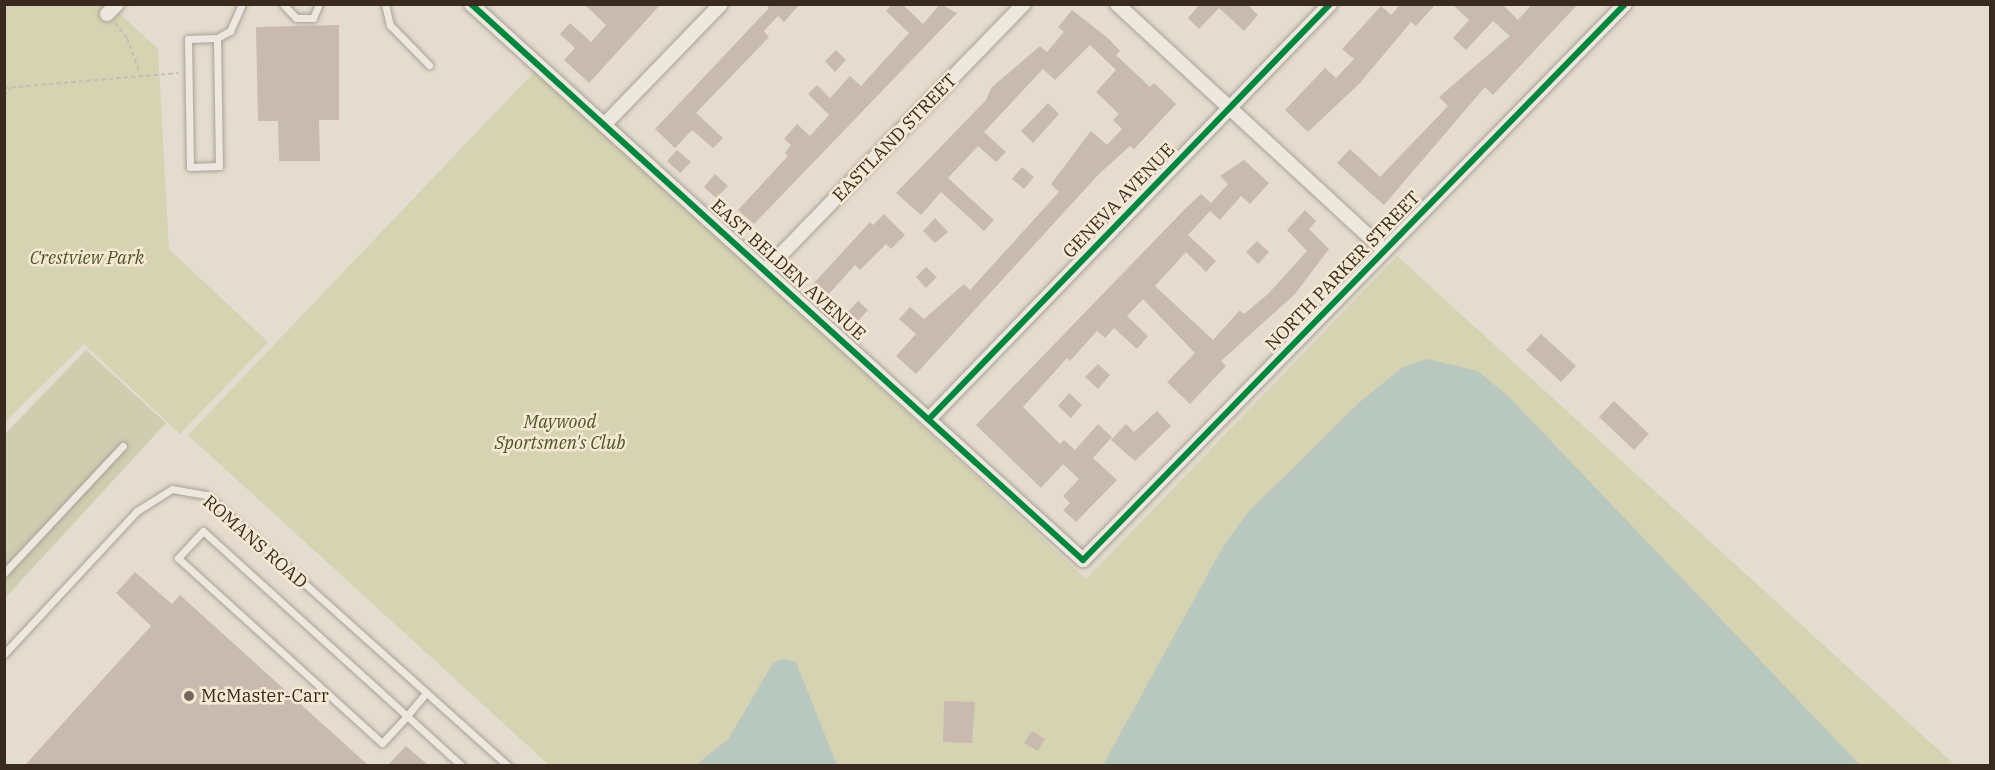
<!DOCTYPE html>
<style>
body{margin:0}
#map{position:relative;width:1995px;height:770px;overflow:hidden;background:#e4dcce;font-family:"IBM Plex Serif",serif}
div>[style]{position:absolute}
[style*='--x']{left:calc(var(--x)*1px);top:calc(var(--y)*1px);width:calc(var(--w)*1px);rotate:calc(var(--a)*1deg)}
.green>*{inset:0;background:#d5d3b1}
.cemetery>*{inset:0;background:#cfcdb0}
.water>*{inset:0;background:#b9c8be}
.building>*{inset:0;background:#c8baaf}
.path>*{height:2px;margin-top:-1px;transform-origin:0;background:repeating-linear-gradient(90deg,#c5beb6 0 4.5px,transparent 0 7.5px)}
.roads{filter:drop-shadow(0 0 2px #a9a196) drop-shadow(0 0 2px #a9a196)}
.service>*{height:7px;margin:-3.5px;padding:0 3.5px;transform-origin:3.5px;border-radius:3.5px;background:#ece7df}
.minor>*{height:14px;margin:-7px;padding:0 7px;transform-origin:7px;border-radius:7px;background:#ece7df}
.cycleway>*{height:6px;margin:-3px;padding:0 3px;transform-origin:3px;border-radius:3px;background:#00873e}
.dots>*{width:16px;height:16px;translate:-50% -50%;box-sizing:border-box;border:3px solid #f5e9d4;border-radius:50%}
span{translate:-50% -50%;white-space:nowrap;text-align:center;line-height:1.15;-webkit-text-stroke:5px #f5e9d4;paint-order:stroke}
.street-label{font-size:18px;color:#382a1f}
.park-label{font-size:18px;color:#4b5426;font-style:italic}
.poi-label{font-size:18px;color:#382a1f}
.left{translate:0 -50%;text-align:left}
.frame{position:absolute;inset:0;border:6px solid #382a1f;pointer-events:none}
</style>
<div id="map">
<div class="green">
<div style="clip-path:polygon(5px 5px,110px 5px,158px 49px,169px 249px,268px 342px,180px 434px,84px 344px,5px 422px)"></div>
<div style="clip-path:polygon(538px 68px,1086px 579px,1397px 256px,1955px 765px,549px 765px,188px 435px)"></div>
</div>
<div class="cemetery">
<div style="clip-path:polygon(86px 350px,166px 423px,5px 598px,5px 434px)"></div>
</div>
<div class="water">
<div style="clip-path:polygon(1427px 359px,1478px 371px,1510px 398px,1860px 765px,1103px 765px,1224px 545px,1248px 512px,1361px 401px,1403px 367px)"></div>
<div style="clip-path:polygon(783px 659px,796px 662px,837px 765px,696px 765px,729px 738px,773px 663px)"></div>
</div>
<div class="building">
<div style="clip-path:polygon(584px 4px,661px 4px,589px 83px,564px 60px,575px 48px,560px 34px,570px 23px,591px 42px,606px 25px)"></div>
<div style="clip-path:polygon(766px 4px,800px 4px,784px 22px,778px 16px,764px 31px,769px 37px,696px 113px,723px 138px,713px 148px,692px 130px,675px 148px,655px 129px,769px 8px)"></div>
<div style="clip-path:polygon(892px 4px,902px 4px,923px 24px,940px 4px,957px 13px,754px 224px,738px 210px,788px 156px,785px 153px,791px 145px,784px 139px,797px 124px,810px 136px,829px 115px,808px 94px,817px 85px,830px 98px,850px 76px,861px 86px,909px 33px,886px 11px)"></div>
<div style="clip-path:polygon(1200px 4px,1247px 4px,1258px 15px,1244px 31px,1219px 8px,1199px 29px,1188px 18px)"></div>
<div style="clip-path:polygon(1401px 4px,1436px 4px,1416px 26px,1411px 22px,1360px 83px,1308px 132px,1285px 110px,1325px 68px,1336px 78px,1354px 59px,1342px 49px,1381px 6px,1391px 15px)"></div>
<div style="clip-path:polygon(1452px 4px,1502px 4px,1518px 20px,1532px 4px,1578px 4px,1493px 95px,1485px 87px,1384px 205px,1337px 163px,1350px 149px,1380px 177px,1448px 106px,1439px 97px,1510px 36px,1493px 21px,1466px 50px,1453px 38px,1469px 20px)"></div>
<div style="clip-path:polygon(1072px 10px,1109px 39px,1120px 51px,1116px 55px,1150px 87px,1154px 83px,1176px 104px,1134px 149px,1130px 146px,1099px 174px,916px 374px,896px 356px,916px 334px,899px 319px,910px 307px,924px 319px,964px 284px,970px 290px,1059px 192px,1051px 184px,1091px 131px,1107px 145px,1122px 129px,1113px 120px,1119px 114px,1096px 92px,1116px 70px,1090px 45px,1055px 80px,1043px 69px,984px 132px,1006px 152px,996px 162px,978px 146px,948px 178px,994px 220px,984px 231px,941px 192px,921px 215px,896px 193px,986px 100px,991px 88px,1040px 46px,1047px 52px,1064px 32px,1058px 27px)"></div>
<div style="clip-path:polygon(339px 25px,339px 120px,319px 120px,320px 161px,279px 161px,278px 121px,258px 121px,256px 27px)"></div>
<div style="clip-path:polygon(836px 50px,846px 60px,835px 72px,825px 61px)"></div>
<div style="clip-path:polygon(1048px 103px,1059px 114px,1033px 143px,1021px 131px)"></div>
<div style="clip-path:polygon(677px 150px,691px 162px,680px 173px,667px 161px)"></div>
<div style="clip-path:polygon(1244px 160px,1269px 183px,1250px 204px,1241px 196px,1220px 220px,1210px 211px,1188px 235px,1216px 261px,1206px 272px,1186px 252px,1155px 286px,1213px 340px,1240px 310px,1244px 314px,1268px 294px,1307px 251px,1287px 230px,1305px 210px,1316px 221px,1309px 229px,1329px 249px,1295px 294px,1221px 361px,1226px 366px,1190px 404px,1167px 382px,1195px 353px,1143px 299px,1127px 316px,1148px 336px,1137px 349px,1114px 328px,1105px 338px,1097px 331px,1070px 361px,1067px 358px,1023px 407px,1060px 444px,1064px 440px,1075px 450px,1098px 424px,1112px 437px,1093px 458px,1117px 480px,1076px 522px,1063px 510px,1070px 503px,1063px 496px,1079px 479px,1063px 464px,1041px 488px,976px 425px,1185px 209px,1201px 194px,1211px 203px,1228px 184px,1220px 176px)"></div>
<div style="clip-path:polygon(1022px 167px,1034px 177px,1024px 189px,1012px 179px)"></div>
<div style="clip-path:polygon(715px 174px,728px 186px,716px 198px,704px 187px)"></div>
<div style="clip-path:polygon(884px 214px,905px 235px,891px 249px,886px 244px,860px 270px,855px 265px,828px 295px,814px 283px,870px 222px,873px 225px)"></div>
<div style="clip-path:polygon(935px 218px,948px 232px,935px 243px,923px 231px)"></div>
<div style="clip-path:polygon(1257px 241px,1269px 252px,1258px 264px,1246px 252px)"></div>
<div style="clip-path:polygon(926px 267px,937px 277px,926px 288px,916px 277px)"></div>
<div style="clip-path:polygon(858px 301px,868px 310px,857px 322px,847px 313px)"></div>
<div style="clip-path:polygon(1541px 334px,1576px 366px,1561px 382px,1526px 350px)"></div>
<div style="clip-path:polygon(1098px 364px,1110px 375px,1098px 389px,1085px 377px)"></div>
<div style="clip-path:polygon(1069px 393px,1082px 405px,1071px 418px,1058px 406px)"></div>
<div style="clip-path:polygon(1614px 401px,1649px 434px,1634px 450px,1599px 417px)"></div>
<div style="clip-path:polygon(1157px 411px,1171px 426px,1135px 461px,1111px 440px,1126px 424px,1134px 432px)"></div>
<div style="clip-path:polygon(135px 572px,172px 604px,180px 595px,368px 765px,25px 765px,151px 626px,116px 593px)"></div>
<div style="clip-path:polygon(944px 701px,975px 702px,972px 743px,943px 742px)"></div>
<div style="clip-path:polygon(1032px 731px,1045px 739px,1038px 751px,1024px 743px)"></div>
<div style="clip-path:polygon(406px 746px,428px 765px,388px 765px)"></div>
</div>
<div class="path">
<div style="--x:115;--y:23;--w:19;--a:51"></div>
<div style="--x:127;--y:38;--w:38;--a:70"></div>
<div style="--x:4;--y:88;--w:175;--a:-4.9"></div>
<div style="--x:4;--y:95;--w:9;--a:-41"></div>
</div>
<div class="roads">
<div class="service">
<div style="--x:283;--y:4;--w:19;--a:47"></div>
<div style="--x:296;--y:18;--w:17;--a:0"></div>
<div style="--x:313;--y:18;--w:15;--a:-67"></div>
<div style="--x:385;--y:4;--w:22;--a:77"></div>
<div style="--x:390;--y:25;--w:56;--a:45.7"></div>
<div style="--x:217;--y:38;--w:128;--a:89.1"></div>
<div style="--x:219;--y:166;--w:29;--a:178"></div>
<div style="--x:190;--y:167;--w:128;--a:-90.9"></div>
<div style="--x:188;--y:39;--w:29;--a:-2"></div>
<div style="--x:217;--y:38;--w:15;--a:-28"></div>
<div style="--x:230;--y:31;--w:30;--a:-66"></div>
<div style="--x:4;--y:573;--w:174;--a:-46.9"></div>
<div style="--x:4;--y:654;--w:195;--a:-47.1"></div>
<div style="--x:137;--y:511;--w:41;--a:-32.2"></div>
<div style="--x:172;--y:489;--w:35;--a:10"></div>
<div style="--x:206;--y:495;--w:406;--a:41.9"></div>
<div style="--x:426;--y:693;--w:30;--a:130"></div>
<div style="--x:407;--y:716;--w:275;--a:-137.8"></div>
<div style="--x:203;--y:531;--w:37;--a:133"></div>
<div style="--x:178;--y:558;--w:275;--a:42.2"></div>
<div style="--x:382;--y:743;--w:37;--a:-47"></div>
<div style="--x:407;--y:716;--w:74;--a:42.3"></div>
</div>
<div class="minor">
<div style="--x:471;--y:4;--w:827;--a:42.26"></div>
<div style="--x:1083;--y:560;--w:776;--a:-45.73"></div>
<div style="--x:1117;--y:4;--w:363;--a:42.7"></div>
<div style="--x:107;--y:14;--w:14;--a:-45"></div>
<div style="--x:606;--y:123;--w:165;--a:-46"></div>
<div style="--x:765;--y:271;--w:372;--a:-45.9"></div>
<div style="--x:929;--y:419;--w:577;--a:-45.98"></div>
</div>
</div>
<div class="cycleway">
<div style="--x:471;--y:4;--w:827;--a:42.26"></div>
<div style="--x:1083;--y:560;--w:776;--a:-45.73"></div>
<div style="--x:929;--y:419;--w:577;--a:-45.98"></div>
</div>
<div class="dots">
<div style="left:189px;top:696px;background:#74685c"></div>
</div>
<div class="street-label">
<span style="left:895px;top:138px;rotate:-46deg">EASTLAND STREET</span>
<span style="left:1119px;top:201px;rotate:-46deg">GENEVA AVENUE</span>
<span style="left:788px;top:270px;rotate:42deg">EAST BELDEN AVENUE</span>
<span style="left:1343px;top:271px;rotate:-46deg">NORTH PARKER STREET</span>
<span style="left:255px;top:542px;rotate:41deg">ROMANS ROAD</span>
</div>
<div class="park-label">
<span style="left:87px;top:258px">Crestview Park</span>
<span style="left:560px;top:433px">Maywood<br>Sportsmen's Club</span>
</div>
<div class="poi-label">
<span class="left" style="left:201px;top:696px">McMaster-Carr</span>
</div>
<div class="frame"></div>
</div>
